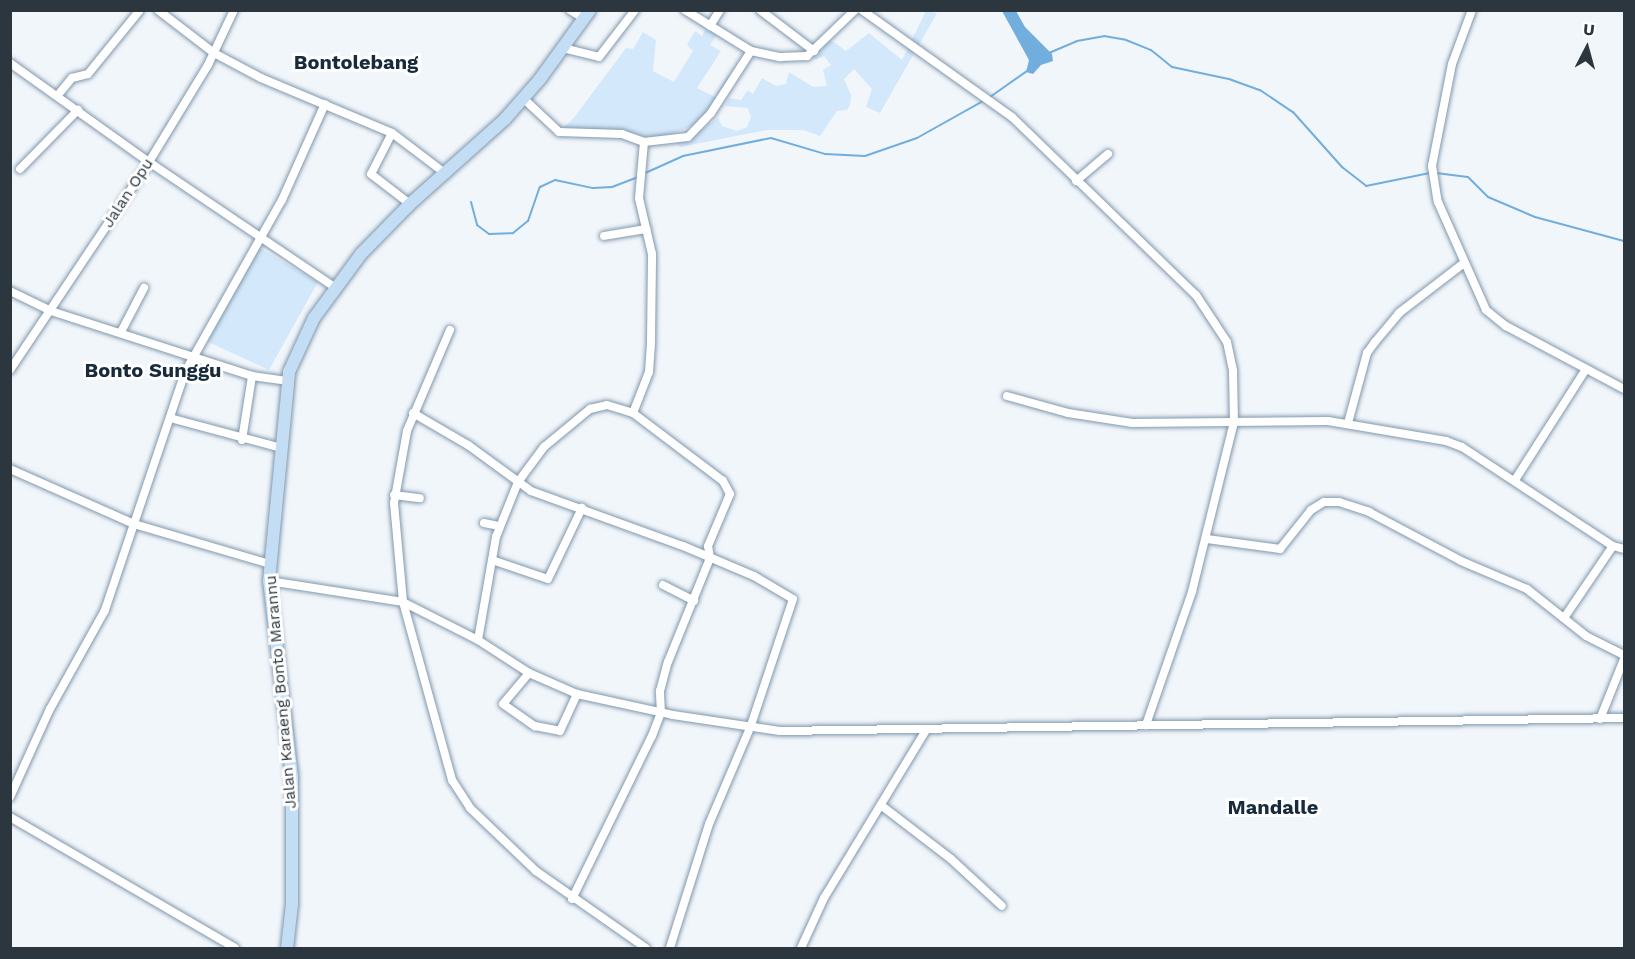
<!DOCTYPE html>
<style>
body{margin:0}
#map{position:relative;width:1635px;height:959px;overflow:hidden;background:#f1f6fb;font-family:"Work Sans",sans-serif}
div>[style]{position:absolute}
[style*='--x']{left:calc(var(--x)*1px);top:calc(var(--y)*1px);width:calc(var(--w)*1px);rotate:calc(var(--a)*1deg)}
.green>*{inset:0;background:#d3e8fa}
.water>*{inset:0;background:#72aedd}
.stream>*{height:2px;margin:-1px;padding:0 1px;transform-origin:1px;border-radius:1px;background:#72aedd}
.roads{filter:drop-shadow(0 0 2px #8098ac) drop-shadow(0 0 2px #8098ac)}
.minor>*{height:8px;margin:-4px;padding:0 4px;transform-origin:4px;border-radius:4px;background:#fff}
.primary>*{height:12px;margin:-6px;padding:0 6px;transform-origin:6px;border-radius:6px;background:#c3def4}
span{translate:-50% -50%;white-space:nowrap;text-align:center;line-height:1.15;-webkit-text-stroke:6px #fff;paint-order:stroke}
.street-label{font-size:16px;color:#2b363e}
.quarter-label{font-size:20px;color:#172b3c;font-weight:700}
.frame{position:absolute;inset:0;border:12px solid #2b363e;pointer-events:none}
.north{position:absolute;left:1557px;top:18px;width:60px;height:60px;-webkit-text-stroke:4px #fff;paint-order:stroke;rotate:6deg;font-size:16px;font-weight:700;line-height:24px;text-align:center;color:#2b363e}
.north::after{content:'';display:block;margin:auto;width:21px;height:27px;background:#2b363e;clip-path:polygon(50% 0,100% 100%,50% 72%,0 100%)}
</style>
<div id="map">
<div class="green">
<div style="clip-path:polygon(926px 11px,937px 13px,880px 113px,866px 107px,872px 89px,854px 69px,844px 79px,851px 95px,850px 105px,847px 110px,837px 111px,820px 136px,803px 130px,767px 130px,680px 147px,675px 141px,699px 132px,718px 118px,722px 126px,737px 131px,747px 127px,751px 118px,748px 108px,725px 106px,729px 98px,741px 100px,748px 90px,753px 94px,762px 78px,776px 86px,786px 84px,789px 72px,813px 87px,827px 86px,823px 70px,831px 65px,824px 56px,815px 60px,812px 54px,823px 49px,824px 41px,834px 42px,846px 51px,869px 33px,902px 60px)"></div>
<div style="clip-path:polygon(709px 22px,720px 30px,710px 45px,721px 51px,697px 88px,715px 97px,728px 75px,734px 80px,700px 123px,651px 142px,647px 137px,630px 133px,558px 132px,573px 119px,626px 48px,633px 49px,643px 32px,656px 40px,653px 71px,674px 82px,693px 51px,687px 45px,695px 31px,702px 36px)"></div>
<div style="clip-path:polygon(258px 247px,318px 282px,269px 370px,204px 340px)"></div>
</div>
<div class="water">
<div style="clip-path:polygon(1002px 11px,1016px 11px,1025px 27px,1052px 54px,1053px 61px,1041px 65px,1033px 74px,1026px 72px,1029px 60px)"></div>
</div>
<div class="stream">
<div style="--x:1049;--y:53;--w:30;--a:-23"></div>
<div style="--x:1077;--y:41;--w:27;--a:-10"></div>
<div style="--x:1104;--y:36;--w:22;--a:10"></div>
<div style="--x:1126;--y:40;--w:27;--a:22"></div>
<div style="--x:1151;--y:50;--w:27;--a:39"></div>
<div style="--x:1172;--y:67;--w:58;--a:11.9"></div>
<div style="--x:1229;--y:79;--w:33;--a:20"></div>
<div style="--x:1260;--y:90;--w:40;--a:34"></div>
<div style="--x:1293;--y:112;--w:74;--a:48.3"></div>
<div style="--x:1342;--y:167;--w:31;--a:38"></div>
<div style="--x:1366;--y:186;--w:65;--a:-11.5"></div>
<div style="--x:990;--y:97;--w:45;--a:-35.1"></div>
<div style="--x:1436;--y:173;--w:32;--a:7"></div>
<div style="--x:1468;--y:177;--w:28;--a:45"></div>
<div style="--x:1488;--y:197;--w:51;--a:23.1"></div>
<div style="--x:1535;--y:217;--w:92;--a:15.1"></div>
<div style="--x:643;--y:174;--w:44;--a:-24.2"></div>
<div style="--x:683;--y:156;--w:90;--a:-11.6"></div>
<div style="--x:771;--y:138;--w:56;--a:16.5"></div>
<div style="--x:825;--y:154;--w:40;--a:2.9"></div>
<div style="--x:865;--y:156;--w:55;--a:-19.1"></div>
<div style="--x:917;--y:138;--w:78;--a:-29.2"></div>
<div style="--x:471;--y:202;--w:24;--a:75"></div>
<div style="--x:477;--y:225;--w:15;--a:37"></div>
<div style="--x:489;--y:234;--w:24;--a:-2"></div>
<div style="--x:513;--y:233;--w:19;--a:-39"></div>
<div style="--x:528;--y:221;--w:36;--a:-71"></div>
<div style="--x:540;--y:187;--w:17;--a:-25"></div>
<div style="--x:555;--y:180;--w:39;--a:12"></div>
<div style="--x:593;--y:188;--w:19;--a:-3"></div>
<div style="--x:612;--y:187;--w:28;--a:-21"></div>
</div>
<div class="roads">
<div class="minor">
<div style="--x:158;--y:10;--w:71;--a:37.5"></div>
<div style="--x:214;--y:53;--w:53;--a:28"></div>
<div style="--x:261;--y:78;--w:142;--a:22.8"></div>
<div style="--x:392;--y:133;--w:46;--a:117.1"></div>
<div style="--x:371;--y:174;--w:49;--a:37.6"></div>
<div style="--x:570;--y:10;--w:17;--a:31"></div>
<div style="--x:685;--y:10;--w:78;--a:31.8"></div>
<div style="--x:760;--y:10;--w:68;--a:37.2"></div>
<div style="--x:862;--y:10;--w:184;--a:35.5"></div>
<div style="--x:1012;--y:117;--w:256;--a:44.1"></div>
<div style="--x:1196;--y:295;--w:56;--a:56.6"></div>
<div style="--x:1227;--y:342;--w:30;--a:78"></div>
<div style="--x:1233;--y:371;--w:51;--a:88.9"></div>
<div style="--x:1234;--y:422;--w:175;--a:103.9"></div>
<div style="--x:1192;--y:592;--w:141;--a:109.1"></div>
<div style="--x:1472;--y:10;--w:58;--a:110.3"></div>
<div style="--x:1452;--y:64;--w:104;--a:101.1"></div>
<div style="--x:1432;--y:166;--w:36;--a:81"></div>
<div style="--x:1438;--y:202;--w:118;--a:66"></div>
<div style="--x:1486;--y:310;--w:26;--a:39"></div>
<div style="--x:1506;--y:326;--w:134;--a:28.1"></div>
<div style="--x:710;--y:26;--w:19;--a:-58"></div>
<div style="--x:563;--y:48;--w:37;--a:14"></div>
<div style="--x:599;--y:57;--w:59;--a:-52.5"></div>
<div style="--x:10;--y:63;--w:171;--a:35.5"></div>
<div style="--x:149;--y:162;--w:225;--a:34"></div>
<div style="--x:58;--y:95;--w:22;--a:-51"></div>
<div style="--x:72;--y:78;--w:16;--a:-14"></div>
<div style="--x:88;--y:74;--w:82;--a:-50.9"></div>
<div style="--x:524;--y:99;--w:48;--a:43.3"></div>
<div style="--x:559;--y:132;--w:63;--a:1.8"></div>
<div style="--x:622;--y:134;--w:23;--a:20"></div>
<div style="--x:644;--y:142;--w:44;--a:-6.5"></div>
<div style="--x:688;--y:137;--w:33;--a:-46"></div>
<div style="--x:711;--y:113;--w:74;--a:-57.2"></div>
<div style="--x:751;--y:51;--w:30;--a:12"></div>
<div style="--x:780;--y:57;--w:27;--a:-2"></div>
<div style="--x:807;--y:56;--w:66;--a:-43.8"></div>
<div style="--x:392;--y:133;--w:68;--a:37.2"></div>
<div style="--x:20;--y:169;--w:83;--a:-45.5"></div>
<div style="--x:1076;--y:181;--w:42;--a:-40.2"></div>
<div style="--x:604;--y:236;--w:43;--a:-9.5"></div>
<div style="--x:10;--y:291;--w:46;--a:26"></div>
<div style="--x:51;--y:311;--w:211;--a:17.9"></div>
<div style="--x:252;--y:376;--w:35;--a:8"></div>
<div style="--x:450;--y:330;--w:110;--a:113.1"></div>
<div style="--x:407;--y:431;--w:73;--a:100.2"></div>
<div style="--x:394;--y:503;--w:99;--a:84.8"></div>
<div style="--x:403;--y:602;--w:185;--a:74.6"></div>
<div style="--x:452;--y:780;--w:33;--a:57"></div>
<div style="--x:470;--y:808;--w:91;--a:43.7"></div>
<div style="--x:536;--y:871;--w:134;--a:35"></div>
<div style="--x:121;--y:332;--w:50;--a:-62.4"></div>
<div style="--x:10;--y:370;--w:250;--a:-56.2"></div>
<div style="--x:149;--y:162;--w:114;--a:-58.7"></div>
<div style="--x:208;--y:65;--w:61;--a:-64.7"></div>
<div style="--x:1007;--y:396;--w:63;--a:15.6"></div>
<div style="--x:1068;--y:413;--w:65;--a:8.9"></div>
<div style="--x:1132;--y:423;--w:196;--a:-0.6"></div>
<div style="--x:1328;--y:421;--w:120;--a:9.6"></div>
<div style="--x:1446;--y:441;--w:17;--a:21"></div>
<div style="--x:1462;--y:447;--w:181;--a:33.3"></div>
<div style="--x:1613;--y:546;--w:11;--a:15"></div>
<div style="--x:413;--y:413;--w:64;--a:30.2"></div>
<div style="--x:468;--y:445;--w:78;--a:36.1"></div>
<div style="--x:531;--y:491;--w:162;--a:19.9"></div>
<div style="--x:683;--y:546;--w:77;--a:22.9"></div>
<div style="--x:754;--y:576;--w:45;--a:30.5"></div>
<div style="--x:793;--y:599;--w:136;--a:108.4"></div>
<div style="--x:750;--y:728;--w:104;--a:113.1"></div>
<div style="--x:709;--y:824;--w:130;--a:107.5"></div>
<div style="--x:170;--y:418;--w:115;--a:15.1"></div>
<div style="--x:1348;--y:423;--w:73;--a:-74.8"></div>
<div style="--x:1367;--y:353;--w:14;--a:-54"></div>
<div style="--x:1375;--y:342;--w:38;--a:-50"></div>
<div style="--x:1399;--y:313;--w:82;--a:-37.6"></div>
<div style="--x:242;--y:440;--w:65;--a:-81.1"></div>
<div style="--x:10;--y:469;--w:136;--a:23.9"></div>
<div style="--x:134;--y:524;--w:142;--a:16.4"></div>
<div style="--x:1515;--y:480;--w:132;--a:-57.4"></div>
<div style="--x:394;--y:495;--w:26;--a:7"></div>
<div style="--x:484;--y:523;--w:16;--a:11"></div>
<div style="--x:1207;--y:539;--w:74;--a:7.8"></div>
<div style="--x:1280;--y:549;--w:50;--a:-51.5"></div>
<div style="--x:1311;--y:510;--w:15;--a:-32"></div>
<div style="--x:1324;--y:502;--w:15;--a:0"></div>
<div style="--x:1339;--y:502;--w:32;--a:18"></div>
<div style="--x:1369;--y:512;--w:104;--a:28"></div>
<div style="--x:1461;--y:561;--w:72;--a:23"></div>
<div style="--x:1527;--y:589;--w:75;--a:38.5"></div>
<div style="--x:1586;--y:636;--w:42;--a:26.6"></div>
<div style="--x:492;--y:560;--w:59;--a:18.7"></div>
<div style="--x:548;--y:579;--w:79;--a:-64.4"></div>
<div style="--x:269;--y:581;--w:136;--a:8.9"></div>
<div style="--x:403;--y:602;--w:84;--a:26.9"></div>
<div style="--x:478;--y:640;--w:61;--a:32.9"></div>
<div style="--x:529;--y:673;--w:52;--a:23.6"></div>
<div style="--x:577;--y:694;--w:98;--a:12.3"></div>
<div style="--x:673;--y:715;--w:108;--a:8.5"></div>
<div style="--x:780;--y:731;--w:844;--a:-0.88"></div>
<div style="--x:663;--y:585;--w:35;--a:27"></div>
<div style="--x:1564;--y:618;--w:87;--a:-55.8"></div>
<div style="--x:478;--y:640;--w:105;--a:-80.1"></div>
<div style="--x:496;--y:537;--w:59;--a:-68.2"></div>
<div style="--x:518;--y:482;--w:44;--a:-53.4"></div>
<div style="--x:544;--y:447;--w:60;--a:-39.6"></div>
<div style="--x:590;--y:409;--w:17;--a:-13"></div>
<div style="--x:607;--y:405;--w:27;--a:17"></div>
<div style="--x:529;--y:673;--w:40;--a:130"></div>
<div style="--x:503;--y:704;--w:39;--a:35"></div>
<div style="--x:535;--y:726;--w:25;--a:11"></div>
<div style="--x:560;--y:731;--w:41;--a:-65.3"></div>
<div style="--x:1600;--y:719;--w:65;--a:-68.2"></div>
<div style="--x:10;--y:797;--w:97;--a:-65.6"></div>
<div style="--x:50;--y:709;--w:113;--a:-60.9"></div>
<div style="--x:105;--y:610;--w:251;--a:-71.4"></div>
<div style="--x:185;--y:372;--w:197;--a:-60.6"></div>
<div style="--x:282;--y:200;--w:105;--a:-65.9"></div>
<div style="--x:882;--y:806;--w:87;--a:37.5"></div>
<div style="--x:951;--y:859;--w:69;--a:42.7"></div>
<div style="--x:10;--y:817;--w:260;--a:30.2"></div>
<div style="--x:572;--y:899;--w:182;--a:-63.9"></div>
<div style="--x:652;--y:736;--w:25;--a:-69"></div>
<div style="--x:661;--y:713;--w:22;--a:-93"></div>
<div style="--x:660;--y:691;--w:30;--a:-75"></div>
<div style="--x:668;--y:662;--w:112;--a:-68"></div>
<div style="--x:710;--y:558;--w:12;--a:-99"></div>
<div style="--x:708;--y:546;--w:56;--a:-67.1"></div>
<div style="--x:730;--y:494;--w:15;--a:-118"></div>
<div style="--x:723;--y:481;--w:113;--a:-142.9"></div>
<div style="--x:633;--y:413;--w:44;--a:-68.7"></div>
<div style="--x:649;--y:372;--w:31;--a:-86"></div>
<div style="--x:651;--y:341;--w:87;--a:-89.3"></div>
<div style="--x:652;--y:254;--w:57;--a:-103.1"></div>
<div style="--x:639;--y:198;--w:56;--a:-84.9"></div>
<div style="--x:801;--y:948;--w:55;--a:-65.3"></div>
<div style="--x:824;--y:898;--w:197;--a:-58.7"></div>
</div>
<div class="primary">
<div style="--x:287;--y:948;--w:44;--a:-83.5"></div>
<div style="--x:292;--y:904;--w:128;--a:-90"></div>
<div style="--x:292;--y:776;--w:196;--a:-96.7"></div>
<div style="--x:269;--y:581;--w:210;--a:-84.5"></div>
<div style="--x:289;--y:372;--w:60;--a:-65.2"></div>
<div style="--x:314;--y:318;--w:79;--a:-53.7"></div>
<div style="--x:361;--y:254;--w:70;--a:-45.6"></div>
<div style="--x:410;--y:204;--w:127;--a:-41.8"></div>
<div style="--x:505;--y:119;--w:53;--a:-48.8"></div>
<div style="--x:540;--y:79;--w:85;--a:-54.1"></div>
</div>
</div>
<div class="street-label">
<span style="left:128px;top:193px;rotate:-57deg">Jalan Opu</span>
<span style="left:281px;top:692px;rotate:-95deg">Jalan Karaeng Bonto Marannu</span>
</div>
<div class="quarter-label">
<span style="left:356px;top:62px">Bontolebang</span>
<span style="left:153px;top:370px">Bonto Sunggu</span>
<span style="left:1273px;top:807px">Mandalle</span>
</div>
<div class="frame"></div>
<div class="north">U</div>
</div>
